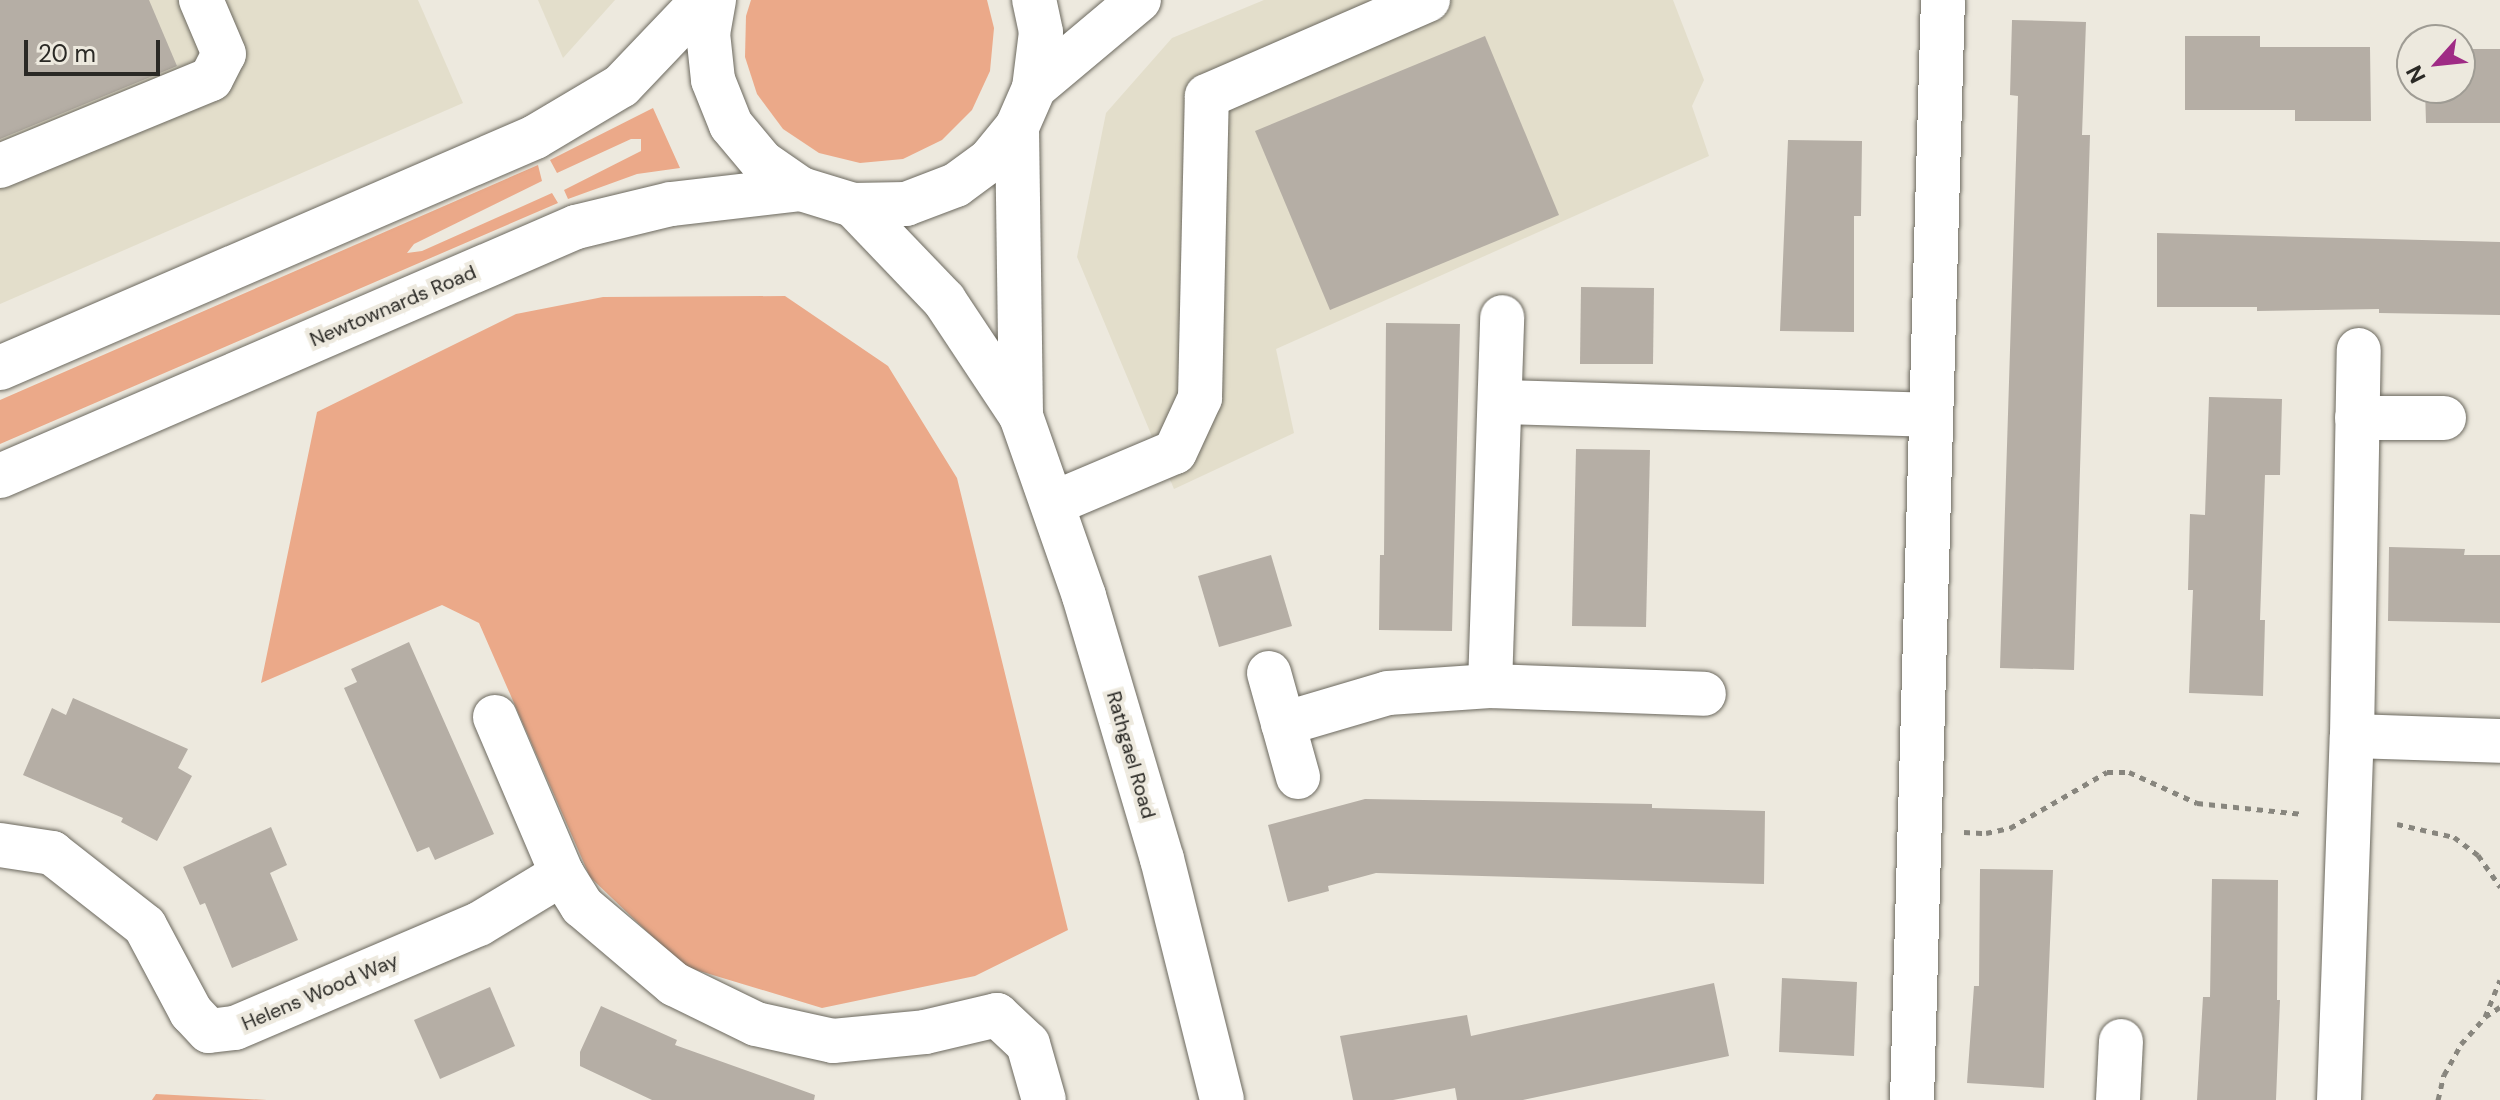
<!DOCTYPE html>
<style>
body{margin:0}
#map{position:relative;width:2500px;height:1100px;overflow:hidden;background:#ede9de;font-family:"DM Sans",sans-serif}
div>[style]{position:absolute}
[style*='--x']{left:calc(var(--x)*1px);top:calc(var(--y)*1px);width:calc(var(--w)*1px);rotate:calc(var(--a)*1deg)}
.built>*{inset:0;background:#e3decb}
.green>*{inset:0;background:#eba989}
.building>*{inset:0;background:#b5aea5}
.path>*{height:5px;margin-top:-2.5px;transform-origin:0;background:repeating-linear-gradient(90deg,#88867e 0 6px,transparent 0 12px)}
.roads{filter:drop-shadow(0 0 2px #6c695f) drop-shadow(0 0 2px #6c695f)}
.minor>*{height:44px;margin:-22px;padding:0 22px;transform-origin:22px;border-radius:22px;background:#fff}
.highway>*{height:44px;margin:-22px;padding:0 22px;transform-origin:22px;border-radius:22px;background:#fff}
span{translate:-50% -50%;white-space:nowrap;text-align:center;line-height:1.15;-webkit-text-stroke:8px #ede9de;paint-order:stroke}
.street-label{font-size:20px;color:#2a2925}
.north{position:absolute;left:2396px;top:24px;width:80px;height:80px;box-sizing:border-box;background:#ede9de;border:2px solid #9f9c94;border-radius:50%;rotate:243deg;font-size:22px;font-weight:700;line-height:32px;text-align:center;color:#2a2925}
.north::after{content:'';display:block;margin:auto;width:28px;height:36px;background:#9f2b85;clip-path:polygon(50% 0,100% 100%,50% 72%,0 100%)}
.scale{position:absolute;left:24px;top:40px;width:136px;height:36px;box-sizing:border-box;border:4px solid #2a2925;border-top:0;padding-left:10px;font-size:24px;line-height:28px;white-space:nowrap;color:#2a2925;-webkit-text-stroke:6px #ede9de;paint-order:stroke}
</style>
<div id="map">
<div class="built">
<div style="clip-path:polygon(0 0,418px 0,463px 103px,0 304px)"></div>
<div style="clip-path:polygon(538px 0,615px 0,563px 58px)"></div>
<div style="clip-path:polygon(1264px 0,1673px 0,1704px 80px,1692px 106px,1709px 156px,1276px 349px,1294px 433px,1174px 489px,1077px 257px,1106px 113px,1172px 38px)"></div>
</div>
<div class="green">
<div style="clip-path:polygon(751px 0,987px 0,994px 28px,990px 71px,972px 110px,942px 140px,903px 159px,860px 163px,819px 153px,783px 129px,757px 94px,745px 57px,746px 16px)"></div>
<div style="clip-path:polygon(653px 108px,680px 168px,637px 174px,568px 199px,564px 190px,641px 151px,641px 139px,631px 139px,557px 173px,550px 160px)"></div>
<div style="clip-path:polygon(538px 165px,542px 181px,414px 244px,407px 253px,422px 251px,552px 193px,558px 203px,0 444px,0 400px)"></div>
<div style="clip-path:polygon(785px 296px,888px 366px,957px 478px,1068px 930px,975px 976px,822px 1008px,683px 966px,590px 877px,479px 623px,442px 605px,261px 683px,317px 412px,516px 314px,603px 297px)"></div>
<div style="clip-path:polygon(156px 1094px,267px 1100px,152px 1100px)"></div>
</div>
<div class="building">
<div style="clip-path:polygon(0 0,149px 0,177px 66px,0 139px)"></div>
<div style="clip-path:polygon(2012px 20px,2086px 22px,2082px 135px,2090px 135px,2074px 670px,2000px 668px,2018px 96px,2010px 95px)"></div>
<div style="clip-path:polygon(1485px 36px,1559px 215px,1330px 310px,1255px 131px)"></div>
<div style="clip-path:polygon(2185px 36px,2260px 36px,2260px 47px,2370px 47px,2371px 121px,2295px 121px,2295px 110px,2185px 110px)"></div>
<div style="clip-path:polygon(2460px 49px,2500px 49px,2500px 123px,2426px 123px,2425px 88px,2460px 88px)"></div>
<div style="clip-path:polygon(1788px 140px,1862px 141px,1861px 216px,1854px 216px,1854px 332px,1780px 331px)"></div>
<div style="clip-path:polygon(2157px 233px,2500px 242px,2500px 315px,2379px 313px,2379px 309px,2257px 311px,2257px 307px,2157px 307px)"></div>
<div style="clip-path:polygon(1581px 287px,1654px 288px,1653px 364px,1580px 364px)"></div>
<div style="clip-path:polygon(1386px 323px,1460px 324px,1452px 631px,1379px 630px,1380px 555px,1384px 555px)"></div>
<div style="clip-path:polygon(2209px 397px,2282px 399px,2280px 475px,2265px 475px,2260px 620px,2265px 620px,2263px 696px,2189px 693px,2193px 590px,2188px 590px,2190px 514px,2205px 515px)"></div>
<div style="clip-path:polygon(1576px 449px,1650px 450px,1646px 627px,1572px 626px)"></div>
<div style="clip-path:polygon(2389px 547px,2465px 549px,2464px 555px,2500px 555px,2500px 623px,2388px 621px)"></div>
<div style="clip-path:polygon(1271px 555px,1292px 626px,1219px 647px,1198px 576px)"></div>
<div style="clip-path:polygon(409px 642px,494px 834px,435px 860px,429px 847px,417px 852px,344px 688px,357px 682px,351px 669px)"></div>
<div style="clip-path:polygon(73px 698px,188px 749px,178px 768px,192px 776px,157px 841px,121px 822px,123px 818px,23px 775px,52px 708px,66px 715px)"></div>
<div style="clip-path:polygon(1365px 799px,1652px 804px,1652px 808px,1765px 811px,1764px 884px,1376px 873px,1328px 886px,1329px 891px,1288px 902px,1268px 825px)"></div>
<div style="clip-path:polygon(271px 827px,287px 865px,270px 873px,298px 940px,232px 968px,205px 903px,200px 905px,183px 867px)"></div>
<div style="clip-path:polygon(1980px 869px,2053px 870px,2044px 1088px,1967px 1083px,1974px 986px,1979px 986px)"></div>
<div style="clip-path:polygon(2212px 879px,2278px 880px,2277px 1000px,2280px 1000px,2276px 1100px,2197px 1100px,2203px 997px,2210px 997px)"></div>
<div style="clip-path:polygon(1782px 978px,1857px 982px,1854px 1056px,1779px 1052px)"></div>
<div style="clip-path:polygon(1714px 983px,1729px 1056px,1523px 1100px,1457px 1100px,1455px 1088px,1393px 1100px,1353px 1100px,1340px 1036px,1467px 1015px,1471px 1036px)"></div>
<div style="clip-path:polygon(490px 987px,515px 1046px,440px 1079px,414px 1020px)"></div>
<div style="clip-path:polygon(601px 1006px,677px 1040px,675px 1045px,815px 1095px,814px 1100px,652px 1100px,580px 1066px,580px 1052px)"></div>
</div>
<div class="path">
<div style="--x:2397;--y:824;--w:58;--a:12.8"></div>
<div style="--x:2454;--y:837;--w:30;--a:37"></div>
<div style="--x:2478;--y:855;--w:39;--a:55"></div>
<div style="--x:1964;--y:832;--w:22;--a:3"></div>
<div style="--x:1986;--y:833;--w:25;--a:-12"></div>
<div style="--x:2010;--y:828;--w:112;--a:-30"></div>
<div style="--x:2107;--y:772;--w:22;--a:0"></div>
<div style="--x:2129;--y:772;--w:75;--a:24.5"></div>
<div style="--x:2197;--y:803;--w:107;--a:5.9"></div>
<div style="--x:2485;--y:1017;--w:40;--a:-68"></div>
<div style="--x:2438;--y:1100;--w:26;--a:-77"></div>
<div style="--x:2444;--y:1075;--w:35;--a:-61"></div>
<div style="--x:2461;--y:1044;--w:36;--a:-48"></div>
<div style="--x:2485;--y:1017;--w:18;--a:-34"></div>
</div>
<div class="roads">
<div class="minor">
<div style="--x:1017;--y:127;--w:289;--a:89.2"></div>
<div style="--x:0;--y:166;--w:228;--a:-22.4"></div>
<div style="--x:211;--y:79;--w:28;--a:-63"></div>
<div style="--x:224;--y:54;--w:59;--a:-113.1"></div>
<div style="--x:853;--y:205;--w:132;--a:46.2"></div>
<div style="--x:944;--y:300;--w:139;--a:56.4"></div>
<div style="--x:1021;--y:416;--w:191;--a:70.7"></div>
<div style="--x:1084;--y:596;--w:274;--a:73.5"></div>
<div style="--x:1162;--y:859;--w:248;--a:76"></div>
<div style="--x:1501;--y:402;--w:430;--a:1.7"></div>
<div style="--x:2357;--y:418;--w:87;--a:0"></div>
<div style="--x:1054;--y:503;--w:131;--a:-22.9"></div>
<div style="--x:1175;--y:452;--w:60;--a:-65.2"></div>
<div style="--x:1200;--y:398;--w:302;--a:-88.7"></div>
<div style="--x:1207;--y:96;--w:241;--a:-23.5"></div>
<div style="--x:1269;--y:673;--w:108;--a:74.4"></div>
<div style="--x:1490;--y:686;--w:369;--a:-88.1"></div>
<div style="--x:495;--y:717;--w:171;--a:66.9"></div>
<div style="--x:562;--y:874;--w:38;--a:58"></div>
<div style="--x:582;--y:906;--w:121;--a:40.3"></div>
<div style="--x:674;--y:984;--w:91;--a:26"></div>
<div style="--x:756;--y:1024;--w:79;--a:12.4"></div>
<div style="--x:833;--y:1041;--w:92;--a:-5.6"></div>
<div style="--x:925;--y:1032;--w:74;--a:-13.3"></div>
<div style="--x:997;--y:1015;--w:42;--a:43.1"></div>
<div style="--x:1028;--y:1044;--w:58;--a:74.1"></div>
<div style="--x:1283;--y:724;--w:109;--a:-16.4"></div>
<div style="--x:1388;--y:693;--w:102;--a:-3.9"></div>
<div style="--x:1490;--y:686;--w:214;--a:2.1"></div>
<div style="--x:2352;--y:736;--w:148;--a:1.9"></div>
<div style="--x:0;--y:845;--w:53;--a:8.7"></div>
<div style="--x:52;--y:853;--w:118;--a:38.1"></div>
<div style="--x:145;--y:926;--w:98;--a:61.9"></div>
<div style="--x:191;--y:1012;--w:26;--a:47"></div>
<div style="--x:209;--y:1031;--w:26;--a:-7"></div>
<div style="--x:235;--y:1028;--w:265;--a:-23.1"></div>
<div style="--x:479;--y:924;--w:97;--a:-31.1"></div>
<div style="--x:1912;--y:1100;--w:1100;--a:-88.39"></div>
<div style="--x:2118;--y:1100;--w:59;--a:-87.1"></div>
<div style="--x:2339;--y:1100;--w:364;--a:-88"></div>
<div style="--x:2352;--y:736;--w:386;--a:-89"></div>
</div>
<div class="highway">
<div style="--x:714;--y:0;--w:34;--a:100"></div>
<div style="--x:708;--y:33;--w:47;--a:83.9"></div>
<div style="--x:713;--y:80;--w:48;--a:68.2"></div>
<div style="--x:731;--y:125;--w:48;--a:50"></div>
<div style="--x:762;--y:162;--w:47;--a:34.7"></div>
<div style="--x:801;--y:189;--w:54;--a:17.1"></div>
<div style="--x:853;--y:205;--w:53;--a:-1.1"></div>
<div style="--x:906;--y:204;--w:53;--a:-20.8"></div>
<div style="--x:956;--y:185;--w:42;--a:-36.3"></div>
<div style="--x:990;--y:160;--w:43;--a:-50.7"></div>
<div style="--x:1017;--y:127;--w:43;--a:-66.4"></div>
<div style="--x:1034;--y:88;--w:56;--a:-82.9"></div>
<div style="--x:1041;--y:32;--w:33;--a:-102"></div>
<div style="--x:1034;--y:88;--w:137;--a:-40"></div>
<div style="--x:0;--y:368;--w:583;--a:-23.35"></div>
<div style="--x:535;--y:137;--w:100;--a:-30.7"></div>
<div style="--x:621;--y:86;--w:119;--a:-46.4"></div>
<div style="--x:0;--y:476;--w:628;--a:-23.38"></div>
<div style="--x:576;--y:227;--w:98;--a:-13.6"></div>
<div style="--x:671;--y:204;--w:131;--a:-6.6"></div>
</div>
</div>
<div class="street-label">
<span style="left:393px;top:306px;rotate:-23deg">Newtownards Road</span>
<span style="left:1131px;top:755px;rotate:74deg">Rathgael Road</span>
<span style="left:320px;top:992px;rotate:-23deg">Helens Wood Way</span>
</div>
<div class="north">N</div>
<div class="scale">20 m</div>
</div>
